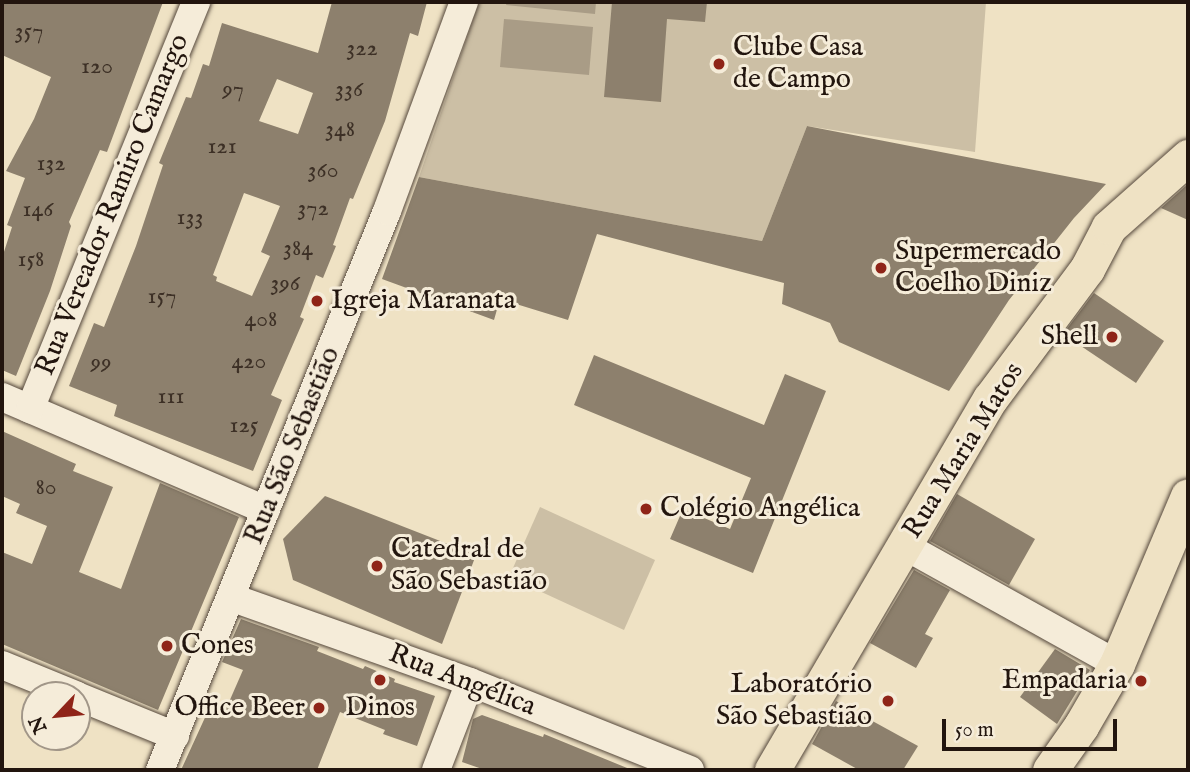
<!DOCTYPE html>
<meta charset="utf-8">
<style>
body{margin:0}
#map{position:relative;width:1190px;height:772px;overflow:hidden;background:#efe2c4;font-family:"IM FELL English",serif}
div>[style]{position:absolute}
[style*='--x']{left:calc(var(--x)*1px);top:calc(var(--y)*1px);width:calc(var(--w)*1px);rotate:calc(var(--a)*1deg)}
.green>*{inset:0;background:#ccbfa5}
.water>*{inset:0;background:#a99c86}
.building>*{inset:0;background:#8d806d}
.roads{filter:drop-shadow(0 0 2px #55483c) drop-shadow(0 0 2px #55483c)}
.minor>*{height:28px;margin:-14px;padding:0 14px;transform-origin:14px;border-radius:14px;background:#f5ecd9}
.major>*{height:35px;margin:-17.5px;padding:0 17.5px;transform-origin:17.5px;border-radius:17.5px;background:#efe2c4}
.dots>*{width:19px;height:19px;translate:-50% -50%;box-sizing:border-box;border:4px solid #f5ecd9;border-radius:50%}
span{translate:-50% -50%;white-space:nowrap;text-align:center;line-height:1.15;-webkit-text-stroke:6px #f5ecd9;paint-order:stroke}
.number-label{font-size:24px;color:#3d3026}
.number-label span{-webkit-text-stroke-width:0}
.poi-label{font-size:28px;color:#22150e}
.left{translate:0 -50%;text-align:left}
.right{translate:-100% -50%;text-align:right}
.street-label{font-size:28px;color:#22150e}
.frame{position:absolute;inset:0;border:4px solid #22150e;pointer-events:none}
.north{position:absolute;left:21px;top:681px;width:70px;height:70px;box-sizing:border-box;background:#f5ecd9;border:2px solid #a19688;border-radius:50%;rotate:244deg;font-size:19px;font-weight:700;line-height:28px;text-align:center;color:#22150e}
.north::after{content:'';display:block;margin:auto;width:24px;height:32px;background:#8f2418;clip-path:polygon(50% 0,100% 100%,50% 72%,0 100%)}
.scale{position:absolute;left:942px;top:719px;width:175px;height:32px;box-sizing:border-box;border:4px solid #22150e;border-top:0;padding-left:9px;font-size:21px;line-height:24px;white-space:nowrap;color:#22150e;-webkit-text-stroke:5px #f5ecd9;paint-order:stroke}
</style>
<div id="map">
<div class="green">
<div style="clip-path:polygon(479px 2px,986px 2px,975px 152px,807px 126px,762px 241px,419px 177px)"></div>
<div style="clip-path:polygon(540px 507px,655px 560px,624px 630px,509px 577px)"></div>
</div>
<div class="water">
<div style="clip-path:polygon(507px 2px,596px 2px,595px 14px,506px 5px)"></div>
<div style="clip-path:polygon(504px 19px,593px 27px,589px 75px,500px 67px)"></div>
</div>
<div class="building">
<div style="clip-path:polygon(2px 2px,163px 2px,107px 152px,100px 150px,69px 222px,71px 226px,50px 291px,16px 376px,2px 370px,2px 258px,12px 227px,7px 225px,25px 178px,6px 171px,34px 119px,51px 77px,2px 55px)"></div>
<div style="clip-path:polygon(evenodd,332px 2px,427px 2px,418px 36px,410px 33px,385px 121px,353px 199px,350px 198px,333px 245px,336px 246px,323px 278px,316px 275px,300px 317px,304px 319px,271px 395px,282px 400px,253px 471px,114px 416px,117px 405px,69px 386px,94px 323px,104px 327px,136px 246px,163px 165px,159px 163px,186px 97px,191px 98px,203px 64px,209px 66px,222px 23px,318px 53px,332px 2px,277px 79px,313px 93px,298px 134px,259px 121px,277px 79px,332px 2px,244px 193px,280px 206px,261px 252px,270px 256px,252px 296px,216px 281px,217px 277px,213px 275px,244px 193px)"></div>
<div style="clip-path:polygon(612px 2px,707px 2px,705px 22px,667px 19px,661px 102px,604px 97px)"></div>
<div style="clip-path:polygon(807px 126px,1106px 184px,1074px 218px,1009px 300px,949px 391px,839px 342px,830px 323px,782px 304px,784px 283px,597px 234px,568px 320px,500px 299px,494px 320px,382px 279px,419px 177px,762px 241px)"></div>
<div style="clip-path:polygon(1188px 184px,1188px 220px,1161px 208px)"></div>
<div style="clip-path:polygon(1094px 293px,1164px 341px,1136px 383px,1063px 334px)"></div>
<div style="clip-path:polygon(594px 355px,764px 425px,785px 374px,826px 391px,753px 573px,670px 539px,683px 509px,730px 529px,751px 478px,574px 405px)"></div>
<div style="clip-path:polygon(2px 431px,76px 464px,73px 471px,113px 487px,79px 572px,121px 589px,160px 483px,239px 517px,158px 710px,2px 644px,2px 552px,32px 564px,47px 526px,16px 513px,20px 504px,2px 496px)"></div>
<div style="clip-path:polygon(957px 494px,1035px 539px,1009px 585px,930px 541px)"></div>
<div style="clip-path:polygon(325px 496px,476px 555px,442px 644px,293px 580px,283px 539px)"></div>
<div style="clip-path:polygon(914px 570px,950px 590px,925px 634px,933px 638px,916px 668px,870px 643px)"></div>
<div style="clip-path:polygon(241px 619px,319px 647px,317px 651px,363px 669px,365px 666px,395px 679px,394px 682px,435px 696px,417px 746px,383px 734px,385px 730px,340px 712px,317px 770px,181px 770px,208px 711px,222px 718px,243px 670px,222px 662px)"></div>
<div style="clip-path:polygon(1055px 649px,1090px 670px,1057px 724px,1020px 697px)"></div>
<div style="clip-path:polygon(836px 701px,918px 746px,903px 770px,859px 770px,812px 744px)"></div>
<div style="clip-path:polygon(482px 715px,543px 737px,544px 734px,632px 770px,485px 770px,462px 762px,473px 719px)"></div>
</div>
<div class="roads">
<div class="minor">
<div style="--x:2;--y:397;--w:287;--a:23.2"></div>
<div style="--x:30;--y:409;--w:440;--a:-67.8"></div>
<div style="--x:905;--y:546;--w:243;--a:29.1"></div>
<div style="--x:233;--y:598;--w:251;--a:19.5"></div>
<div style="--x:470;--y:682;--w:237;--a:21.8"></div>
<div style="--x:2;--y:665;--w:80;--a:22.1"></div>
<div style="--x:77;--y:696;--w:106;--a:22.2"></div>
<div style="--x:160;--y:770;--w:603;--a:-67.9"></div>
<div style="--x:387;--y:211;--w:223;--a:-69.8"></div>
<div style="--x:436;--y:770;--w:94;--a:-68.9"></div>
</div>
<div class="major">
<div style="--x:772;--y:770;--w:430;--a:-59.6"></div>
<div style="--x:990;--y:399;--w:162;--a:-53.3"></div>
<div style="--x:1087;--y:269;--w:47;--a:-62.4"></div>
<div style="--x:1109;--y:227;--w:106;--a:-41.5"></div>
<div style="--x:1050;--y:770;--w:54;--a:-54.8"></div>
<div style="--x:1081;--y:726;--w:72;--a:-59.9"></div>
<div style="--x:1117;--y:664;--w:182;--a:-67.1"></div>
</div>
</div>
<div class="dots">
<div style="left:719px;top:64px;background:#8f2418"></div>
<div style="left:881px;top:268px;background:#8f2418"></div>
<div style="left:317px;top:301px;background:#8f2418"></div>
<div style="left:1112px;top:337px;background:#8f2418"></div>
<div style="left:646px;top:509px;background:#8f2418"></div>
<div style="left:377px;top:566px;background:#8f2418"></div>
<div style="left:167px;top:646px;background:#8f2418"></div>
<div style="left:380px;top:680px;background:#8f2418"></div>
<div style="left:1141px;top:681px;background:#8f2418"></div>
<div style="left:888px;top:701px;background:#8f2418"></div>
<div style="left:319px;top:708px;background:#8f2418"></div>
</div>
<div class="number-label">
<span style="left:29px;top:32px">357</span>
<span style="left:362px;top:49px">322</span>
<span style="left:97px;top:67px">120</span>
<span style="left:233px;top:90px">97</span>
<span style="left:349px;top:90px">336</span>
<span style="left:340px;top:130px">348</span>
<span style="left:222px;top:147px">121</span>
<span style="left:51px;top:164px">132</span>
<span style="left:323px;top:171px">360</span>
<span style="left:313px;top:209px">372</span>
<span style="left:38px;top:210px">146</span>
<span style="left:190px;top:218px">133</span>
<span style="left:298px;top:249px">384</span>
<span style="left:31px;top:260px">158</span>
<span style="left:285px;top:284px">396</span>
<span style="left:162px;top:297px">157</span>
<span style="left:261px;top:320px">408</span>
<span style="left:249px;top:362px">420</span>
<span style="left:101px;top:363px">99</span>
<span style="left:171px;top:397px">111</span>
<span style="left:244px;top:426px">125</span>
<span style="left:46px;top:488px">80</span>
</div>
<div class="poi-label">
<span class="left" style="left:733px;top:64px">Clube Casa<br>de Campo</span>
<span class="left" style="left:895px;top:268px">Supermercado<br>Coelho Diniz</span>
<span class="left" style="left:331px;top:301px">Igreja Maranata</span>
<span class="right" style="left:1098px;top:337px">Shell</span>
<span class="left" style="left:660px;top:509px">Colégio Angélica</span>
<span class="left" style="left:391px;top:566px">Catedral de<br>São Sebastião</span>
<span class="left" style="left:181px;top:646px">Cones</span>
<span class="right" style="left:1127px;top:681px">Empadaria</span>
<span class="right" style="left:872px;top:701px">Laboratório<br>São Sebastião</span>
<span class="right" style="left:305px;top:708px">Office Beer</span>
<span style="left:380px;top:708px">Dinos</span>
</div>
<div class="street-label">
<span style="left:113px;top:205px;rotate:-68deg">Rua Vereador Ramiro Camargo</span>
<span style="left:293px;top:446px;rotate:-68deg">Rua São Sebastião</span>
<span style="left:964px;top:451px;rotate:-58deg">Rua Maria Matos</span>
<span style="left:462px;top:681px;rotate:21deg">Rua Angélica</span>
</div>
<div class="frame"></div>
<div class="north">N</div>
<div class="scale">50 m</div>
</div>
